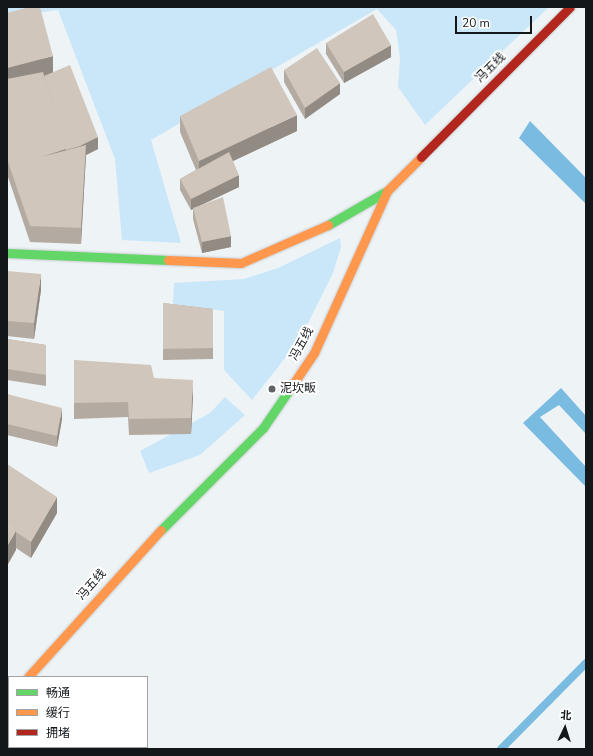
<!DOCTYPE html>
<meta charset="utf-8">
<style>
body{margin:0}
#map{position:relative;width:593px;height:756px;overflow:hidden;background:#eef3f6;font-family:"Nunito Sans","Noto Sans SC",sans-serif}
div>[style]{position:absolute}
[style*='--x']{left:calc(var(--x)*1px);top:calc(var(--y)*1px);width:calc(var(--w)*1px);rotate:calc(var(--a)*1deg)}
.green>*{inset:0;background:#cae7fa}
.water>*{inset:0;background:#7abce1}
.stream>*{height:8px;margin:-4px;padding:0 4px;transform-origin:4px;border-radius:4px;background:#7abce1}
.roads{filter:drop-shadow(0 0 1px #c9cdd0) drop-shadow(0 0 1px #c9cdd0)}
.fast>*{height:9px;margin:-4.5px;padding:0 4.5px;transform-origin:4.5px;border-radius:4.5px;background:#63d668}
.slow>*{height:9px;margin:-4.5px;padding:0 4.5px;transform-origin:4.5px;border-radius:4.5px;background:#ff974d}
.jam>*{height:9px;margin:-4.5px;padding:0 4.5px;transform-origin:4.5px;border-radius:4.5px;background:#b3261e}
.wall>*{inset:0;background:#b3aaa1}
.shaded-wall>*{inset:0;background:#928b83}
.building>*{inset:0;background:#d0c6bb}
.dots>*{width:11px;height:11px;translate:-50% -50%;box-sizing:border-box;border:2px solid #fff;border-radius:50%}
span{translate:-50% -50%;white-space:nowrap;text-align:center;line-height:1.15;-webkit-text-stroke:4px #fff;paint-order:stroke}
.street-label{font-size:12px;color:#131719}
.poi-label{font-size:12px;color:#131719}
.left{translate:0 -50%;text-align:left}
.frame{position:absolute;inset:0;border:8px solid #131719;pointer-events:none}
.legend{position:absolute;left:8px;top:676px;width:140px;height:72px;box-sizing:border-box;background:#fff;border:1px solid #a1a2a3;margin:0;padding:5px 7px;list-style:none;font-size:12px;color:#131719}
.legend li{display:flex;align-items:center;gap:8px;height:20px}
.legend b{width:20px;border:1px solid #a1a2a3}
.north{position:absolute;left:545px;top:708px;width:40px;height:40px;-webkit-text-stroke:3px #fff;paint-order:stroke;rotate:4deg;font-size:11px;font-weight:700;line-height:16px;text-align:center;color:#131719}
.north::after{content:'';display:block;margin:auto;width:14px;height:18px;background:#131719;clip-path:polygon(50% 0,100% 100%,50% 72%,0 100%)}
.scale{position:absolute;left:455px;top:16px;width:77px;height:18px;box-sizing:border-box;border:2px solid #131719;border-top:0;padding-left:5px;font-size:12px;line-height:14px;white-space:nowrap;color:#131719;-webkit-text-stroke:3px #fff;paint-order:stroke}
</style>
<div id="map">
<div class="green">
<div style="clip-path:polygon(7px 7px,549px 7px,425px 125px,398px 87px,400px 58px,396px 30px,377px 9px,151px 140px,181px 243px,122px 240px,115px 159px,58px 10px,7px 17px)"></div>
<div style="clip-path:polygon(340px 238px,341px 247px,333px 273px,300px 339px,252px 400px,224px 370px,224px 311px,173px 304px,174px 283px,244px 279px,278px 268px)"></div>
<div style="clip-path:polygon(225px 397px,245px 415px,200px 455px,149px 473px,140px 451px,210px 413px)"></div>
</div>
<div class="water">
<div style="clip-path:polygon(530px 121px,586px 178px,586px 204px,519px 138px)"></div>
<div style="clip-path:polygon(561px 388px,586px 416px,586px 434px,559px 405px,540px 417px,586px 467px,586px 487px,523px 423px)"></div>
</div>
<div class="stream">
<div style="--x:501;--y:749;--w:121;--a:-45.3"></div>
</div>
<div class="roads">
<div class="fast">
<div style="--x:328;--y:225;--w:68;--a:-30"></div>
<div style="--x:7;--y:253;--w:161;--a:2.5"></div>
<div style="--x:161;--y:530;--w:144;--a:-45"></div>
<div style="--x:263;--y:428;--w:46;--a:-55.6"></div>
<div style="--x:7;--y:702;--w:4;--a:-56"></div>
</div>
<div class="slow">
<div style="--x:168;--y:260;--w:73;--a:2.4"></div>
<div style="--x:241;--y:263;--w:95;--a:-23.6"></div>
<div style="--x:289;--y:390;--w:45;--a:-56"></div>
<div style="--x:314;--y:353;--w:178;--a:-65.7"></div>
<div style="--x:387;--y:191;--w:48;--a:-45"></div>
<div style="--x:28;--y:677;--w:198;--a:-47.9"></div>
</div>
<div class="jam">
<div style="--x:421;--y:157;--w:211;--a:-45.2"></div>
</div>
</div>
<div class="wall">
<div style="clip-path:polygon(7px 13px,53px 72px,98px 149px,86px 155px,81px 244px,30px 242px,7px 174px)"></div>
<div style="clip-path:polygon(326px 43px,391px 57px,344px 83px,326px 54px)"></div>
<div style="clip-path:polygon(284px 70px,340px 94px,305px 119px,284px 82px)"></div>
<div style="clip-path:polygon(180px 116px,297px 131px,233px 161px,239px 187px,199px 206px,231px 247px,202px 253px,193px 219px,193px 209px,191px 210px,180px 190px,180px 179px,196px 170px,180px 132px)"></div>
<div style="clip-path:polygon(7px 271px,41px 290px,34px 339px,7px 336px)"></div>
<div style="clip-path:polygon(163px 303px,213px 309px,213px 359px,163px 360px)"></div>
<div style="clip-path:polygon(7px 339px,46px 345px,46px 386px,7px 380px)"></div>
<div style="clip-path:polygon(74px 360px,154px 378px,193px 396px,191px 434px,129px 435px,128px 417px,74px 419px)"></div>
<div style="clip-path:polygon(7px 394px,62px 419px,57px 447px,7px 435px)"></div>
<div style="clip-path:polygon(7px 464px,57px 513px,31px 558px,16px 548px,16px 550px)"></div>
</div>
<div class="shaded-wall">
<div style="clip-path:polygon(391px 45px,391px 57px,344px 83px,344px 72px)"></div>
<div style="clip-path:polygon(53px 56px,53px 75px,7px 87px,7px 68px)"></div>
<div style="clip-path:polygon(340px 83px,340px 94px,305px 119px,305px 108px)"></div>
<div style="clip-path:polygon(297px 115px,297px 131px,199px 177px,199px 161px)"></div>
<div style="clip-path:polygon(98px 137px,98px 149px,86px 155px,81px 244px,81px 228px,41px 157px)"></div>
<div style="clip-path:polygon(239px 175px,239px 187px,191px 210px,191px 199px)"></div>
<div style="clip-path:polygon(231px 236px,231px 247px,202px 253px,202px 242px)"></div>
<div style="clip-path:polygon(41px 274px,41px 290px,34px 339px,34px 323px)"></div>
<div style="clip-path:polygon(193px 380px,193px 396px,191px 434px,191px 418px)"></div>
<div style="clip-path:polygon(62px 408px,62px 419px,57px 447px,57px 436px)"></div>
<div style="clip-path:polygon(57px 497px,57px 513px,31px 558px,31px 542px)"></div>
<div style="clip-path:polygon(16px 531px,16px 550px,7px 566px,7px 546px)"></div>
</div>
<div class="building">
<div style="clip-path:polygon(30px 7px,40px 7px,53px 56px,7px 68px,7px 13px)"></div>
<div style="clip-path:polygon(373px 14px,391px 45px,344px 72px,326px 43px)"></div>
<div style="clip-path:polygon(317px 48px,340px 83px,305px 108px,284px 70px)"></div>
<div style="clip-path:polygon(70px 65px,98px 137px,80px 146px,66px 150px,44px 76px)"></div>
<div style="clip-path:polygon(271px 67px,297px 115px,199px 161px,180px 116px)"></div>
<div style="clip-path:polygon(43px 72px,66px 149px,41px 157px,86px 145px,81px 228px,30px 226px,7px 159px,7px 79px)"></div>
<div style="clip-path:polygon(229px 152px,239px 175px,191px 199px,180px 179px)"></div>
<div style="clip-path:polygon(223px 197px,231px 236px,202px 242px,193px 208px)"></div>
<div style="clip-path:polygon(7px 271px,41px 274px,34px 323px,7px 321px)"></div>
<div style="clip-path:polygon(163px 303px,213px 309px,213px 348px,163px 349px)"></div>
<div style="clip-path:polygon(7px 339px,46px 345px,46px 375px,7px 369px)"></div>
<div style="clip-path:polygon(74px 360px,151px 365px,154px 378px,193px 380px,191px 418px,129px 419px,128px 402px,74px 403px)"></div>
<div style="clip-path:polygon(7px 394px,62px 408px,57px 436px,7px 424px)"></div>
<div style="clip-path:polygon(7px 464px,57px 497px,31px 542px,16px 532px,16px 531px,7px 525px)"></div>
<div style="clip-path:polygon(7px 525px,16px 531px,7px 546px)"></div>
</div>
<div class="dots">
<div style="left:272px;top:389px;background:#606466"></div>
</div>
<div class="street-label">
<span style="left:491px;top:68px;rotate:-45deg">冯五线</span>
<span style="left:302px;top:344px;rotate:-61deg">冯五线</span>
<span style="left:92px;top:585px;rotate:-48deg">冯五线</span>
</div>
<div class="poi-label">
<span class="left" style="left:280px;top:389px">泥坎畈</span>
</div>
<div class="frame"></div>
<ul class="legend">
<li><b style="height:5px;background:#63d668"></b>畅通</li>
<li><b style="height:5px;background:#ff974d"></b>缓行</li>
<li><b style="height:5px;background:#b3261e"></b>拥堵</li>
</ul>
<div class="north">北</div>
<div class="scale">20 m</div>
</div>
